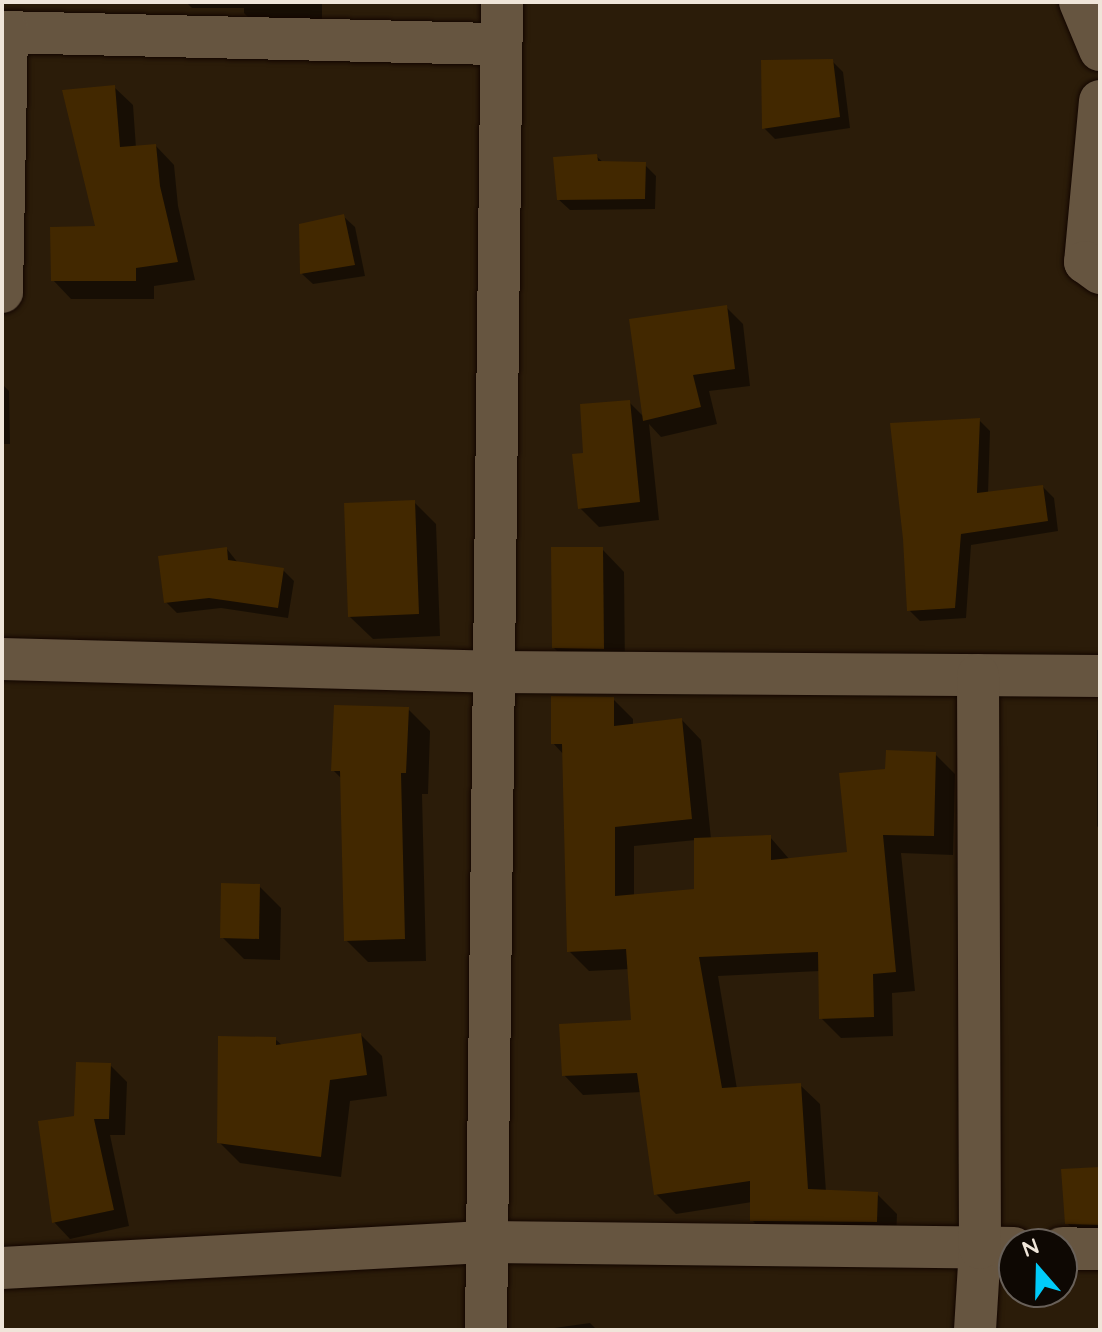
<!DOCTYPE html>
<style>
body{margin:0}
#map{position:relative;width:1102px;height:1332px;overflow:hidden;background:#2b1c09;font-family:Quicksand,sans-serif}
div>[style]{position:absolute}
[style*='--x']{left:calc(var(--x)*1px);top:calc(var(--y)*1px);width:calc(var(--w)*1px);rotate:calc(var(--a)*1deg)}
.shadow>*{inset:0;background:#0007}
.building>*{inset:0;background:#422800}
.roads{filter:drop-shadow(0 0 2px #130600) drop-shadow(0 0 2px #130600)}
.minor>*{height:42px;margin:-21px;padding:0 21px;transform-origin:21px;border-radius:21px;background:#665540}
span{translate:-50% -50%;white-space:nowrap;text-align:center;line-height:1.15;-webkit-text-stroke:7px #0e0803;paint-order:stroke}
.frame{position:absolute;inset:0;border:4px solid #efe5d9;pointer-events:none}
.north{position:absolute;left:998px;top:1228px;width:80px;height:80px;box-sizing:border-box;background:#0e0803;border:2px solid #686059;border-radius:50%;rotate:340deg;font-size:22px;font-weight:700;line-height:32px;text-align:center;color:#efe5d9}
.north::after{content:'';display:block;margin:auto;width:28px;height:36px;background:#01cbf9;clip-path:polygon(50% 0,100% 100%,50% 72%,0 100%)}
</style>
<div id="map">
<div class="shadow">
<div style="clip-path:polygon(186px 2px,322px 2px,322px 34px,264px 33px,244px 13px,244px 8px,192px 8px)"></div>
<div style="clip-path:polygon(832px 61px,843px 72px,850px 128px,775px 139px,764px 128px)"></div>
<div style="clip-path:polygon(114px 87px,133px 105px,136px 148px,156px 146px,174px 165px,178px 206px,195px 280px,154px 286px,154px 299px,71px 299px,53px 280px,98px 228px)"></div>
<div style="clip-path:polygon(596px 156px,604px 163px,645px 165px,656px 176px,655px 209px,570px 210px,558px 199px)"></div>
<div style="clip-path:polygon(344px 217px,355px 227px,365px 276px,313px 284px,302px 274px)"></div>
<div style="clip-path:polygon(726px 307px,743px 324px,750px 386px,709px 391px,717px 424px,661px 437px,649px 424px,659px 520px,599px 527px,580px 508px,586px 455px,629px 402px,644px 417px)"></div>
<div style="clip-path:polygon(2px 384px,9px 391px,10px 444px,2px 444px)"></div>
<div style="clip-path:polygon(979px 420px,990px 431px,988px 494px,1043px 487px,1054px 498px,1058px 531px,971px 545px,966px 618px,920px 621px,909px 610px)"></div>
<div style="clip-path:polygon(414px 502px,436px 524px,440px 636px,373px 639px,350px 617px)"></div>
<div style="clip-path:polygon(227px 549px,238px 563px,283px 570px,294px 581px,288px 618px,221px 608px,177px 613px,166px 602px)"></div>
<div style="clip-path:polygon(602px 549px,624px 572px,625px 670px,576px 670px,554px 648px)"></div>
<div style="clip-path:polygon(evenodd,613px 699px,633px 719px,633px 726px,682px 720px,701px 740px,711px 839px,770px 837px,790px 860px,850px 854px,887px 771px,935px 754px,955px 774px,953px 855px,901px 853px,915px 991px,892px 993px,893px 1036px,841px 1038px,821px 1018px,820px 971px,718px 976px,737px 1089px,800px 1085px,820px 1104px,826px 1192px,877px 1194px,897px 1214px,896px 1241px,772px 1240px,752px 1220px,752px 1202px,676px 1214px,656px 1194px,642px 1092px,583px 1095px,564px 1075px,633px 1022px,630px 969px,589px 971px,569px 951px,564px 755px,553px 743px,613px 699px,696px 840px,696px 891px,634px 897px,634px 846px,696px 840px)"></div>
<div style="clip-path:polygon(408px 709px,430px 731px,428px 794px,422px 794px,426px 961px,368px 962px,346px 940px,342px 779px,333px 770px)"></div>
<div style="clip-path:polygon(1097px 730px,1100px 730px,1100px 830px,1097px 826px)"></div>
<div style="clip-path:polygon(259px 886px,281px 908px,280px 960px,244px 959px,222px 937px)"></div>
<div style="clip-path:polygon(361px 1035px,382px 1056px,387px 1096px,350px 1101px,341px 1177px,240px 1163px,219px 1142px,275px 1039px,283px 1046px)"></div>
<div style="clip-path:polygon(110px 1065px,127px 1082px,125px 1135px,110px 1135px,129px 1226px,70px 1239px,54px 1222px)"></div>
<div style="clip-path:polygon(1100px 1169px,1100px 1246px,1089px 1245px,1067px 1223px)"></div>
<div style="clip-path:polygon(590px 1323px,597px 1330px,540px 1330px)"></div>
</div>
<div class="building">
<div style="clip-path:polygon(833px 59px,840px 117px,762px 129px,761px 60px)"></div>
<div style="clip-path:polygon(115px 85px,120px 147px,156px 144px,160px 186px,178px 262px,136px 268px,136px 281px,51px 281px,50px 227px,95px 226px,62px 90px)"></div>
<div style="clip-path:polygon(597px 154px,598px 161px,646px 162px,645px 199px,557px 200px,553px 157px)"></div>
<div style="clip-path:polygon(344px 214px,355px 265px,300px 274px,299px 224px)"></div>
<div style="clip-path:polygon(727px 305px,735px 369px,693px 375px,701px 407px,643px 421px,629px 319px)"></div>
<div style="clip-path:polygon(630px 400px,640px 502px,578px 509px,572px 454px,583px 453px,580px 404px)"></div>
<div style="clip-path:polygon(980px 418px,977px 493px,1043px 485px,1048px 521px,961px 534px,955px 608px,907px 611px,903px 539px,890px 423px)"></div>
<div style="clip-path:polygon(415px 500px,419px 614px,348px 617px,344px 503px)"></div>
<div style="clip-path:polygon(227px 547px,228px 560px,284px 568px,278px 608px,209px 598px,164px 603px,158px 556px)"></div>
<div style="clip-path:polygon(551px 547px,603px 547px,604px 649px,552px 648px)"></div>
<div style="clip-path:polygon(551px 696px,614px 697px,614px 726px,682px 718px,692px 819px,615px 827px,615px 896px,694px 889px,694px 838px,771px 835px,771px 860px,847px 852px,839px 773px,885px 769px,886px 750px,936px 752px,934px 836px,883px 835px,896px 972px,873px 974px,874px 1017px,819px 1019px,818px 952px,699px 957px,722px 1088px,801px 1083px,808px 1189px,878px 1192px,877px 1222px,750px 1221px,750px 1181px,654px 1195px,637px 1073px,562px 1076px,559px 1024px,631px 1020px,626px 949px,567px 952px,562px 744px,551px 744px)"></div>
<div style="clip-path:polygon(334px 705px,409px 707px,406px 773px,401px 773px,405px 939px,344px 941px,340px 771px,331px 771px)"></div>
<div style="clip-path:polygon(221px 883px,260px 884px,259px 939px,220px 938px)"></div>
<div style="clip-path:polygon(361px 1033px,367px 1075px,330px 1080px,321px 1157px,217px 1143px,218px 1036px,276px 1037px,276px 1045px)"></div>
<div style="clip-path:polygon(76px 1062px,111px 1063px,109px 1119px,94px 1119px,114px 1210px,52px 1223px,38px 1121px,74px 1116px)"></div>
<div style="clip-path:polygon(1100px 1167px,1100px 1225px,1065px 1224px,1061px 1169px)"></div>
</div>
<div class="roads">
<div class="minor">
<div style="--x:1080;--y:2;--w:52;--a:67.4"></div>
<div style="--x:2;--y:32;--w:498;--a:1.4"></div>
<div style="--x:1100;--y:101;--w:162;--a:95.3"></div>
<div style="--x:1085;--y:262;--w:19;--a:36"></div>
<div style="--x:2;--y:292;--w:260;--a:-88.9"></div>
<div style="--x:2;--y:659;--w:492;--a:1.5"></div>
<div style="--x:494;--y:672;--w:606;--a:0.38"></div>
<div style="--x:1062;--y:1248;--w:38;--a:2"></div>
<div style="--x:2;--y:1268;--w:487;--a:-3.1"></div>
<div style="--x:488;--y:1242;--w:526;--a:0.65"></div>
<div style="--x:486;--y:1330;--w:1328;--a:-89.31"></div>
<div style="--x:975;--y:1330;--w:82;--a:-86.5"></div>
<div style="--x:980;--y:1248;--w:573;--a:-90.2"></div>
</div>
</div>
<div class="frame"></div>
<div class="north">N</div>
</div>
